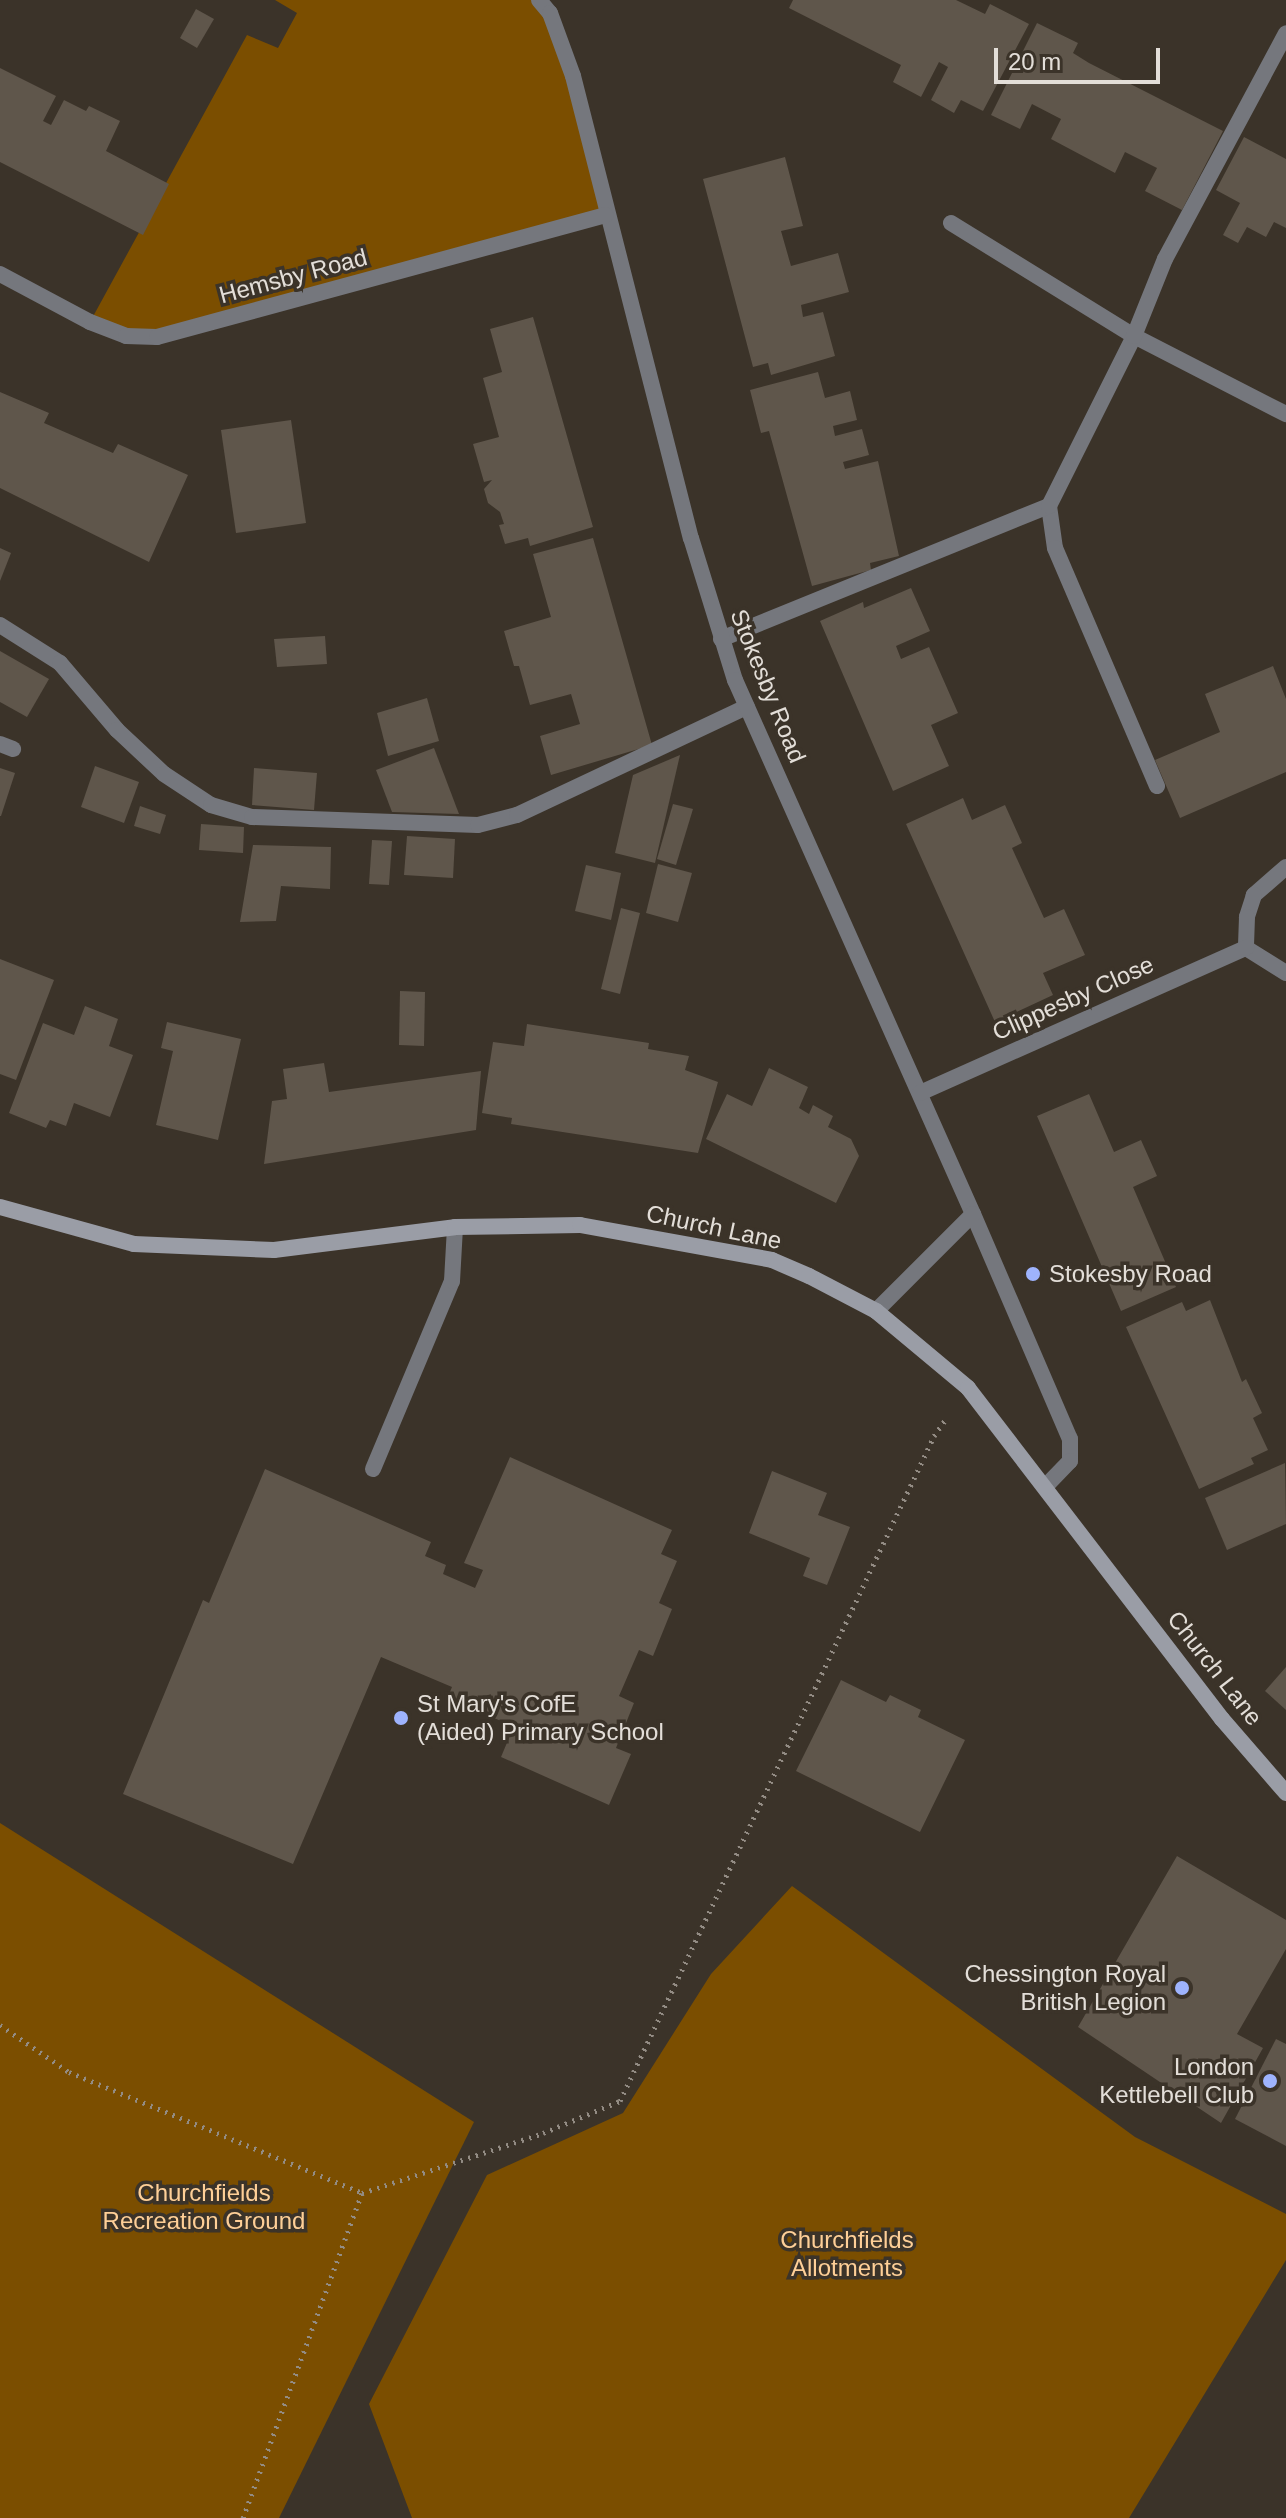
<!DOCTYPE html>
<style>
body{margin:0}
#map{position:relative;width:1286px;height:2518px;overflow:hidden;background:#3b3329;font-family:Helvetica,sans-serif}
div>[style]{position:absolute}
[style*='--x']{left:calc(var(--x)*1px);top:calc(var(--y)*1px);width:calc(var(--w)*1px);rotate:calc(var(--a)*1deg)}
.green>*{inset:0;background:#7b4e00}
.building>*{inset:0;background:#5f564b}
.path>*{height:5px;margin-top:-2.5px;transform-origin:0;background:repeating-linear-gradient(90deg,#938c84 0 2px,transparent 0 8px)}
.lane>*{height:16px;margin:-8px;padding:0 8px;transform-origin:8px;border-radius:8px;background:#75777d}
.street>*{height:16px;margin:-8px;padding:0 8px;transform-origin:8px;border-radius:8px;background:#75777d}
.secondary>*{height:16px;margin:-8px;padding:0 8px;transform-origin:8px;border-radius:8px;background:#9a9da6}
.dots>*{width:22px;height:22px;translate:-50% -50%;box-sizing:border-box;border:4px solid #3b3329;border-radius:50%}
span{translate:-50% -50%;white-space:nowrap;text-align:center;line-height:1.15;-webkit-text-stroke:7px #3b3329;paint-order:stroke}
.street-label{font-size:24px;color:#e3ded8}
.poi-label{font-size:24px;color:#e3ded8}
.left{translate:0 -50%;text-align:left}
.right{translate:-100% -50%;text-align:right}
.park-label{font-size:24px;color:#fecf97}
.scale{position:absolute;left:994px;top:48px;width:166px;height:36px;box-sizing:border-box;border:4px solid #e3ded8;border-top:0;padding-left:10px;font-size:24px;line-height:28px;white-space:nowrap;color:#e3ded8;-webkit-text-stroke:6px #3b3329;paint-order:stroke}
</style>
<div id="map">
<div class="green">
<div style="clip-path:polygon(275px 0,539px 0,550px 13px,606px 215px,157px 337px,90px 322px,247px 35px,278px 48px,297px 13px)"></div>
<div style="clip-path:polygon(0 1823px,474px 2122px,279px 2518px,0 2518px)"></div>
<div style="clip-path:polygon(792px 1886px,1135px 2137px,1286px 2214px,1286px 2260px,1129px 2518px,412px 2518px,369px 2404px,487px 2175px,623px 2113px,711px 1974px)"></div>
</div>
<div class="building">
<div style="clip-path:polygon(793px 0,956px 0,985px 14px,990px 4px,1029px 24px,983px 111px,961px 100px,954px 113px,931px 100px,948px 67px,939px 62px,921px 97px,893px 82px,901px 65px,789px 8px)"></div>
<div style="clip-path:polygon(196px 9px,214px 19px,197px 48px,180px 38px)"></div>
<div style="clip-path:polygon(1037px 23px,1078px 43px,1073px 53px,1089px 63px,1223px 131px,1182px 210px,1145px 191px,1157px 168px,1125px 152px,1115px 173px,1051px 139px,1061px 119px,1032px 104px,1020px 129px,991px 115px)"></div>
<div style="clip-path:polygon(0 68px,56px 96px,43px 121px,51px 125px,64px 100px,86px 111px,89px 106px,120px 121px,106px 151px,169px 184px,143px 235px,0 162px)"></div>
<div style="clip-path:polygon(1244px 137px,1286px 159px,1286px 228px,1274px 222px,1266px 237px,1247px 227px,1238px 243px,1223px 235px,1240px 203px,1216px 190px)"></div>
<div style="clip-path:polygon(785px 157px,803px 226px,781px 231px,791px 266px,838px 253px,849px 292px,801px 305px,803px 317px,823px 312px,835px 356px,771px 375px,768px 363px,753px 367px,703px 179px)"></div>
<div style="clip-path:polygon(533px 317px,593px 527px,530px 546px,528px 538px,505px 544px,499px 525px,504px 524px,500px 512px,488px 503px,484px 489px,492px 480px,484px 482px,473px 444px,499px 437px,483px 378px,502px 372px,490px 329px)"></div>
<div style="clip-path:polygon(818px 372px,825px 398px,850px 391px,857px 420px,833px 426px,835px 436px,862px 429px,869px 455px,843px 462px,845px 469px,878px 461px,899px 556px,870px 563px,871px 570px,812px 586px,769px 431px,761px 433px,750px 390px)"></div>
<div style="clip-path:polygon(0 392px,49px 413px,44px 423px,113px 453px,118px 444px,188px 475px,149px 562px,0 488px)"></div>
<div style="clip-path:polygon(291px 420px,306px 523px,236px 533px,221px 430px)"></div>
<div style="clip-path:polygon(593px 538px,652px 745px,551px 775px,540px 736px,580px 724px,571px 694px,530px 705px,519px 666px,514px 666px,504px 631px,551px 617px,533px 554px)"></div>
<div style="clip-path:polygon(0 548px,11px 553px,0 581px)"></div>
<div style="clip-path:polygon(911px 588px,930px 631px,896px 646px,901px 659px,929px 647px,958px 713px,931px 725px,949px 766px,893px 791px,820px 621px,863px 602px,864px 608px)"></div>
<div style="clip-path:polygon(325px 636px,327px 664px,277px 667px,274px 639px)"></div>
<div style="clip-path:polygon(0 651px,49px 679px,27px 717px,0 702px)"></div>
<div style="clip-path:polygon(1273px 666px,1286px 699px,1286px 772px,1180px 818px,1155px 760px,1220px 732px,1205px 694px)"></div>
<div style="clip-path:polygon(427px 698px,439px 741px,388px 756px,377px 713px)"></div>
<div style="clip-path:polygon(434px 748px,459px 814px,392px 812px,376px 770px)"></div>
<div style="clip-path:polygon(680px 755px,655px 863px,615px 853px,633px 775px)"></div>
<div style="clip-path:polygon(95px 766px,139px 782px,124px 823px,81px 807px)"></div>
<div style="clip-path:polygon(0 768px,15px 773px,1px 816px,0 816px)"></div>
<div style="clip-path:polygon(254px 768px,317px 773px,314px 810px,252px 805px)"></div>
<div style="clip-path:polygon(963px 798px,972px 820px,1005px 805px,1022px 843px,1012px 848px,1044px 918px,1064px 909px,1085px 955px,1043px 973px,1053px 995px,995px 1022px,906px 824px)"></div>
<div style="clip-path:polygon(673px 804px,693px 809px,676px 865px,657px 859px)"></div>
<div style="clip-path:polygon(140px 806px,166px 815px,160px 834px,134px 826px)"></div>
<div style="clip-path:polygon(201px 824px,244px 827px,243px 853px,199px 850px)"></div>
<div style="clip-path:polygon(407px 836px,455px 839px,453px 878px,404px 875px)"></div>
<div style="clip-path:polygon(372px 840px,392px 841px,389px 885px,369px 884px)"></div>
<div style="clip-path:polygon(253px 845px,331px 847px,330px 889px,281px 886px,276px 921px,240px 922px)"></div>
<div style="clip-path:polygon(658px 864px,692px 873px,678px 922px,646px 913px)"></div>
<div style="clip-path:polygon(586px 865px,621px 873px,611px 920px,575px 911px)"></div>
<div style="clip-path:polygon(621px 908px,640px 913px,620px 994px,601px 989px)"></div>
<div style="clip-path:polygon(0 959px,54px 980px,16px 1080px,0 1074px)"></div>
<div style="clip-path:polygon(400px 991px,425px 992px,424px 1046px,399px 1045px)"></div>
<div style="clip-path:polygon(85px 1006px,118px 1019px,109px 1046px,133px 1055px,110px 1117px,74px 1103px,66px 1126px,50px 1120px,46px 1128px,9px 1113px,43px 1023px,74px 1035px)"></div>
<div style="clip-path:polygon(167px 1022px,241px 1039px,218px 1140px,156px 1125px,173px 1051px,161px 1048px)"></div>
<div style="clip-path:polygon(527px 1024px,649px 1043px,648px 1049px,689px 1056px,685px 1070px,718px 1082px,698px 1153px,511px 1124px,512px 1118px,482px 1113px,493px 1042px,524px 1046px)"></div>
<div style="clip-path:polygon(324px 1063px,329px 1092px,481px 1071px,476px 1130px,264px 1164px,272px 1101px,287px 1099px,283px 1069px)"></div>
<div style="clip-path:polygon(769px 1068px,808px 1087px,799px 1108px,809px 1114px,813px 1105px,833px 1116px,828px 1127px,851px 1139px,859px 1156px,836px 1203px,706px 1139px,727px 1094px,752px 1106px)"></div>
<div style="clip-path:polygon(1089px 1094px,1114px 1152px,1141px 1140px,1157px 1176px,1133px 1187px,1176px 1287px,1121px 1311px,1037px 1116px)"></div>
<div style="clip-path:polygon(1210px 1300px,1242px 1382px,1246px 1379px,1262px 1413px,1253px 1418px,1268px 1450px,1251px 1458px,1254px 1464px,1199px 1489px,1126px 1327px,1182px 1302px,1186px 1311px)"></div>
<div style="clip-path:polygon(510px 1457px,672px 1530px,661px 1554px,677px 1561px,659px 1603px,672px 1609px,653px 1656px,639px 1650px,619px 1696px,634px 1703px,616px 1748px,631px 1754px,609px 1805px,501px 1757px,514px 1726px,447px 1699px,452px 1687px,381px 1657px,293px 1864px,123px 1794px,203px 1600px,209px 1603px,265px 1469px,431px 1542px,425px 1556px,446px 1565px,443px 1574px,475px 1588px,483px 1570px,464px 1563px)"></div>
<div style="clip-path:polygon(1285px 1463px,1286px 1524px,1227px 1550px,1205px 1498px)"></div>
<div style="clip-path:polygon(772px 1471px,827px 1493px,818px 1515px,850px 1527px,827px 1585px,803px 1576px,810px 1558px,749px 1533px)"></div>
<div style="clip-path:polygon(1286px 1667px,1286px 1710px,1265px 1691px)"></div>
<div style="clip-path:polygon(841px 1680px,886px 1702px,890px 1695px,921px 1710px,918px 1717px,965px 1740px,920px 1832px,796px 1771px)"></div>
<div style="clip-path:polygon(1177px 1856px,1286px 1920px,1286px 1949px,1237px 2034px,1263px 2048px,1221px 2123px,1078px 2027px)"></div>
<div style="clip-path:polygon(1276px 2039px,1286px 2044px,1286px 2146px,1235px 2119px)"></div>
</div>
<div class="path">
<div style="--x:0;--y:2025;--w:83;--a:34.3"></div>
<div style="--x:69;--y:2072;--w:317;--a:22.4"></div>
<div style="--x:362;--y:2193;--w:191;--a:-18.3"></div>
<div style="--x:543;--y:2133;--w:83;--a:-22.6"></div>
<div style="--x:620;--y:2101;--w:735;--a:-64.72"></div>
<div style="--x:934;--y:1436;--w:21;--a:-55"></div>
<div style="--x:243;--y:2518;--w:346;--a:-69.9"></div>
</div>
<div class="lane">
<div style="--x:951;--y:223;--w:215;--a:31.7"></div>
<div style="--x:1134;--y:336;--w:171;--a:27.2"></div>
<div style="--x:1049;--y:506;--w:42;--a:81.9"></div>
<div style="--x:1055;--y:548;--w:259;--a:66.8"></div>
<div style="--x:0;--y:625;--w:71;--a:32.3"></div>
<div style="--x:60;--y:663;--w:88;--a:49.6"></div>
<div style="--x:117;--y:730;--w:64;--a:43.1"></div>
<div style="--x:164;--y:774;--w:56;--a:33.4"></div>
<div style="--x:211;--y:805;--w:43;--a:16.3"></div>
<div style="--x:252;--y:817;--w:226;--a:2"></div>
<div style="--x:478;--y:825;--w:40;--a:-14.4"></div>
<div style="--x:517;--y:815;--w:254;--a:-25.2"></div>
<div style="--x:721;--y:639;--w:354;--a:-22.1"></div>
<div style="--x:1049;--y:506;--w:190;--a:-63.4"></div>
<div style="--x:1134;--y:336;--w:83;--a:-68.1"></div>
<div style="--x:1165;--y:259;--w:256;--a:-61.8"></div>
<div style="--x:0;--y:744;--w:14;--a:21"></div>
<div style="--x:373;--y:1469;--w:204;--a:-67.2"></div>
<div style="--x:452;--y:1281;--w:54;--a:-86.8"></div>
</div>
<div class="street">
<div style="--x:539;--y:0;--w:17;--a:50"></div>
<div style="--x:550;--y:13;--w:67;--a:69.9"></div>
<div style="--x:573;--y:76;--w:477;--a:75.7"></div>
<div style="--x:691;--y:538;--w:149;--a:72.8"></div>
<div style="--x:735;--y:680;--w:585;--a:65.98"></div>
<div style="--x:973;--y:1214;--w:245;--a:66.7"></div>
<div style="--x:1070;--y:1439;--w:22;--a:90"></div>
<div style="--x:1070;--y:1461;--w:36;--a:134"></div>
<div style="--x:0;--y:274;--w:102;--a:28.1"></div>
<div style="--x:90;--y:322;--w:39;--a:21"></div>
<div style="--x:126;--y:336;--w:31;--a:2"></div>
<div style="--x:157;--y:337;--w:465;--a:-15.2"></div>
<div style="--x:1286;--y:867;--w:43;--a:138.8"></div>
<div style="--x:1254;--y:895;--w:23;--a:108"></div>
<div style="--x:1247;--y:917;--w:31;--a:92"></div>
<div style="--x:1246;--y:948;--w:47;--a:32"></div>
<div style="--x:920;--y:1093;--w:357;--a:-24"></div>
<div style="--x:876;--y:1311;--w:137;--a:-45"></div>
</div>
<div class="secondary">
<div style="--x:0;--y:1207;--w:139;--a:15.4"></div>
<div style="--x:134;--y:1244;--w:140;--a:2.5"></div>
<div style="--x:274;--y:1250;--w:182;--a:-7.2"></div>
<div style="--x:455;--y:1227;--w:125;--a:-0.9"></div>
<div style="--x:580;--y:1225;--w:195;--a:10.3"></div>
<div style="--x:772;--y:1260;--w:40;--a:23.4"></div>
<div style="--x:809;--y:1276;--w:76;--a:27.6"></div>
<div style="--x:876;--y:1311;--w:120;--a:39.9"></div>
<div style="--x:968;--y:1388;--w:417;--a:52.5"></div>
<div style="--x:1222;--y:1719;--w:98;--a:49.1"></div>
</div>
<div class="dots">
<div style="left:1033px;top:1274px;background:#9eb3fd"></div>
<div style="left:401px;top:1718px;background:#9eb3fd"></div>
<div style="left:1182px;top:1988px;background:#9eb3fd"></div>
<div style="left:1270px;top:2081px;background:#9eb3fd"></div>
</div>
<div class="street-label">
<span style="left:293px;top:276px;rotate:-15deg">Hemsby Road</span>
<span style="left:768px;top:686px;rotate:68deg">Stokesby Road</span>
<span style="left:1073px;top:998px;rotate:-24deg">Clippesby Close</span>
<span style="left:714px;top:1227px;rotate:12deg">Church Lane</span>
<span style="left:1215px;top:1668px;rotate:52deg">Church Lane</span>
</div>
<div class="poi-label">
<span class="left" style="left:1049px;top:1274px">Stokesby Road</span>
<span class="left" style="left:417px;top:1718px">St Mary's CofE<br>(Aided) Primary School</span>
<span class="right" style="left:1166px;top:1988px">Chessington Royal<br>British Legion</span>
<span class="right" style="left:1254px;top:2081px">London<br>Kettlebell Club</span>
</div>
<div class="park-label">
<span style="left:204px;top:2207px">Churchfields<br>Recreation Ground</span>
<span style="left:847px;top:2254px">Churchfields<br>Allotments</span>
</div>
<div class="scale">20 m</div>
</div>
